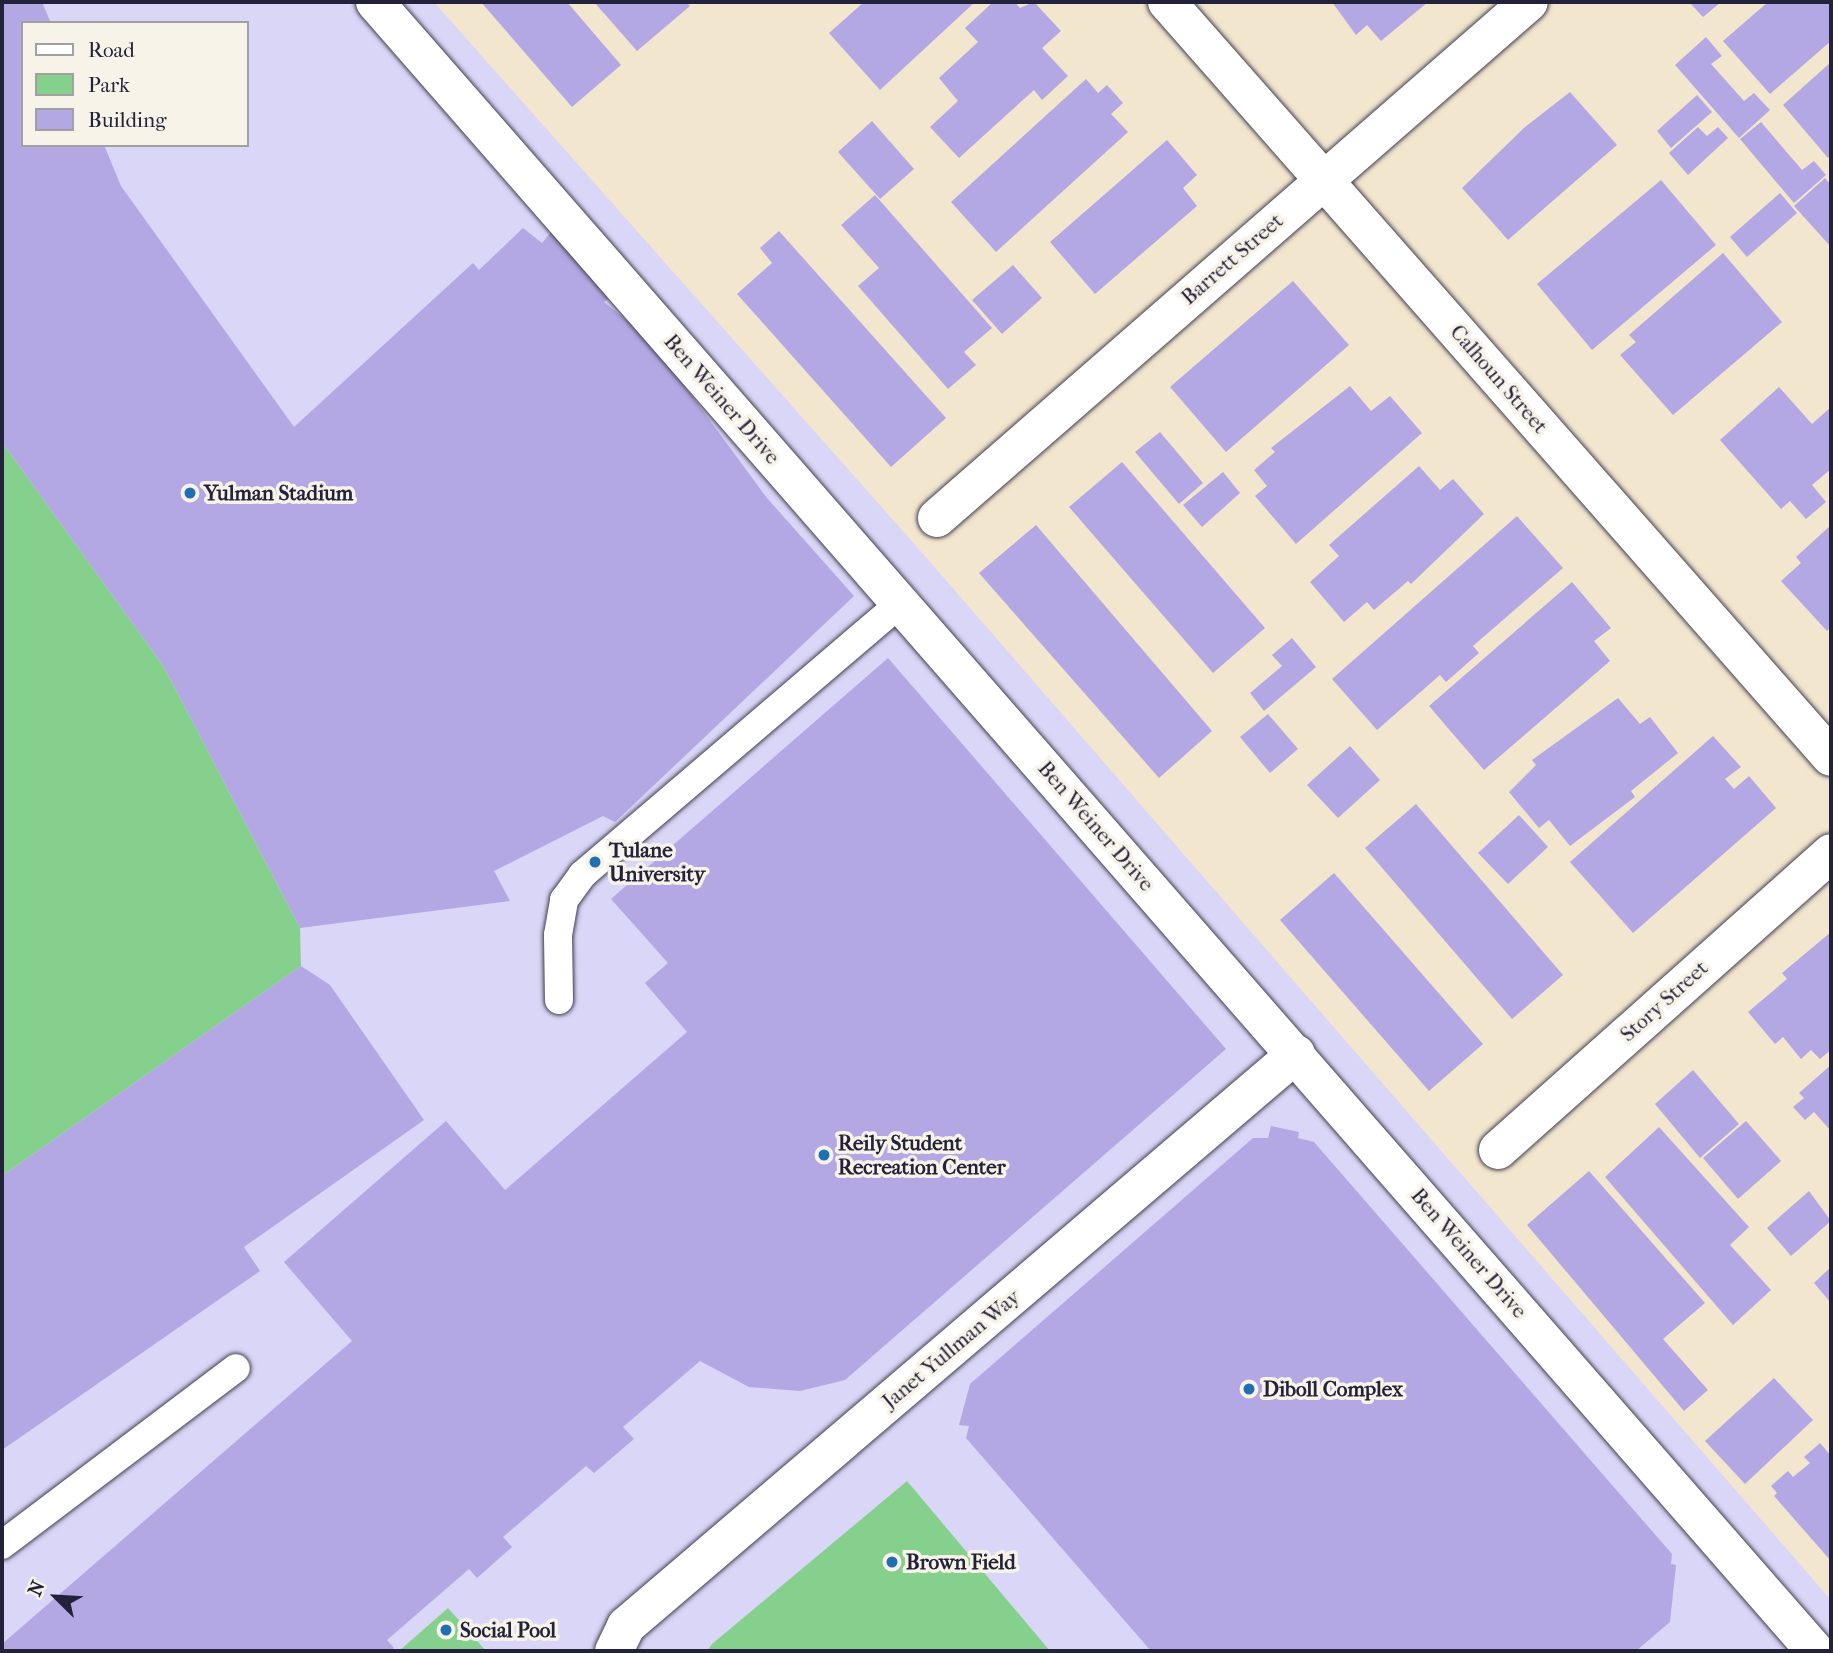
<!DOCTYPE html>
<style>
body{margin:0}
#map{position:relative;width:1833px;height:1653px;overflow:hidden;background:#f3e6ce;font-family:"IM FELL French Canon",serif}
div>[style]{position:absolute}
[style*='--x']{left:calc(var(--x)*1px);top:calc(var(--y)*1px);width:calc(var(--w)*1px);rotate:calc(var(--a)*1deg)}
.built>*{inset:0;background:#dad6f7}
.green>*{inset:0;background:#85d08d}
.building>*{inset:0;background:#b3a8e3}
.roads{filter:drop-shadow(0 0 2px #413f51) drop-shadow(0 0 2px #413f51)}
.service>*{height:28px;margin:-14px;padding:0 14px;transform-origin:14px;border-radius:14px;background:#fff}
.minor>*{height:38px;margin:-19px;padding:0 19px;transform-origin:19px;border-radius:19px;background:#fff}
.dots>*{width:19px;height:19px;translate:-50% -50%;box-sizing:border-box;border:4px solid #f7f3e8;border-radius:50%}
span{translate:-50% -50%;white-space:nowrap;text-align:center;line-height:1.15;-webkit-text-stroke:7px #f7f3e8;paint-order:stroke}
.street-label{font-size:21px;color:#22223b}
.poi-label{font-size:21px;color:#22223b;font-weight:700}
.left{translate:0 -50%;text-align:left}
.frame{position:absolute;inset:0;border:4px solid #22223b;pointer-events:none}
.legend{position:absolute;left:21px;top:21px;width:228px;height:126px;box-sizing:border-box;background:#f7f3e8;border:2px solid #a29fa3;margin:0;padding:9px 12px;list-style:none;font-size:21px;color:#22223b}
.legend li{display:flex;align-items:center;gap:14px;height:35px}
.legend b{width:35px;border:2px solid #a29fa3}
.north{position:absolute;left:21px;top:1562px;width:70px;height:70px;-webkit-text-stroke:5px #f7f3e8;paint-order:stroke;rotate:294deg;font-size:19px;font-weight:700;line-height:28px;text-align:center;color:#22223b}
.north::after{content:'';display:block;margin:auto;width:24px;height:32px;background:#22223b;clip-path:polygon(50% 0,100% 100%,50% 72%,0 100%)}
</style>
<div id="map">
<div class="built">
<div style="clip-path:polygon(evenodd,2px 2px,434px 2px,917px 547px,1831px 1600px,1831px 1651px,2px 1651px,2px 2px,23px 23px,247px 23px,247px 145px,23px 145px,23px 23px)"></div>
</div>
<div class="green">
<div style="clip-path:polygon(2px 442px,164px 667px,300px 928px,301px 966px,2px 1176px)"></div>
<div style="clip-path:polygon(907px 1481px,1050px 1651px,707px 1651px,712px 1644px)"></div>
<div style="clip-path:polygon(448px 1608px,486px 1651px,399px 1651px)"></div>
</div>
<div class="building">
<div style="clip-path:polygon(2px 2px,42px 2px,51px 23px,23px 23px,23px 145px,104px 145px,121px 186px,294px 427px,473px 263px,479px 270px,523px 228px,542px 243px,552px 231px,615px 293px,604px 302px,650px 339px,767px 498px,854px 596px,615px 822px,603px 816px,494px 871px,510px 901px,300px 928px,164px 667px,2px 442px)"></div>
<div style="clip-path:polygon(481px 2px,567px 2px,621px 65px,572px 107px)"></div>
<div style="clip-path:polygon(594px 2px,686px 2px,690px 6px,637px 51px)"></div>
<div style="clip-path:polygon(864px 2px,975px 2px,880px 90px,829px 33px)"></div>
<div style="clip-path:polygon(993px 2px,1015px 2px,1020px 8px,1034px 2px,1061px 31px,1042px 48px,1068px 76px,1042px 100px,1034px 90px,959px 158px,930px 127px,958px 101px,939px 78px,978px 42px,965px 28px)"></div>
<div style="clip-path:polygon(1332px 2px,1428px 2px,1381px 41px,1367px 25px,1356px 35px)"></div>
<div style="clip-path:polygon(1689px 2px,1721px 2px,1703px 17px)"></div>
<div style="clip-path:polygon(1768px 2px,1831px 2px,1831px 41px,1770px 94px,1723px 41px)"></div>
<div style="clip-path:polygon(1706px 37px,1722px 56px,1711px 64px,1744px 101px,1754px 93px,1770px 110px,1739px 138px,1675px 65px)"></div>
<div style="clip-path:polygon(1831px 62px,1831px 155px,1828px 158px,1783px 105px)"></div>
<div style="clip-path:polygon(1086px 79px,1098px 93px,1107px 85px,1123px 103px,1111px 114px,1128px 132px,996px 252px,951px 202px)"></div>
<div style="clip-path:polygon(1570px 92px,1617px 145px,1508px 240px,1462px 188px,1525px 127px)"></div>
<div style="clip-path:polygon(1697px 95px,1712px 112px,1671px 148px,1657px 131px)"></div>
<div style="clip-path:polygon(872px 121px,914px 169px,880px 199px,838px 152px)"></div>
<div style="clip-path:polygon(1761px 122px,1802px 170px,1814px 161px,1826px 175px,1794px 203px,1740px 139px)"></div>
<div style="clip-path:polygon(1698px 127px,1707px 136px,1718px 127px,1728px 138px,1688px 175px,1669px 153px)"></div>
<div style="clip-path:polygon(1167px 140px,1197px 175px,1183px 188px,1197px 206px,1095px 294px,1050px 242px)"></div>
<div style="clip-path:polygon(1825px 178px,1831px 185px,1831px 247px,1794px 206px)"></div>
<div style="clip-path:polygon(1661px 180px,1716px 245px,1592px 350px,1537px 284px)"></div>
<div style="clip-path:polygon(1780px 193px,1797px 213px,1747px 257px,1730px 237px)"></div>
<div style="clip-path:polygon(875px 195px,992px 328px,964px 352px,976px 365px,948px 389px,858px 286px,879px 268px,841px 225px)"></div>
<div style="clip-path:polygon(779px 231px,946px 418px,891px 467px,737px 294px,772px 263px,760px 248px)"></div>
<div style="clip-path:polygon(1723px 253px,1782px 322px,1673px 415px,1620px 355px,1636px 342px,1629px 335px)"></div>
<div style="clip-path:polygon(1013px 265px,1042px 298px,1002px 334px,972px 300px)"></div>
<div style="clip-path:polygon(1293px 281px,1349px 345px,1226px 452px,1170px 387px)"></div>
<div style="clip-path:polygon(1350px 386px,1371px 411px,1390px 396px,1422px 433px,1296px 544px,1255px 496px,1267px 486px,1254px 470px,1275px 452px,1271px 448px)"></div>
<div style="clip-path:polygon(1779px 387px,1812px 424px,1831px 407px,1831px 469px,1812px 485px,1826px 502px,1806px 519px,1790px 501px,1781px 509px,1720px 440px)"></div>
<div style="clip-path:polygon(1160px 432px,1203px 483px,1179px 504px,1135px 452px)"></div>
<div style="clip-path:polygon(1122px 462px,1265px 628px,1213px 673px,1069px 507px)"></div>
<div style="clip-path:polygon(1419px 466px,1440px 490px,1453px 479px,1484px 514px,1411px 584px,1408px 581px,1374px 610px,1367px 602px,1344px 622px,1310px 582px,1339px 556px,1329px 545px)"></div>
<div style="clip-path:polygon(1223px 472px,1240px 493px,1202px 527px,1183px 505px)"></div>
<div style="clip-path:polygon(1517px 516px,1563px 568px,1473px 646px,1479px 653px,1446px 682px,1440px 675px,1377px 730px,1332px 679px)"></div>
<div style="clip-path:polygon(1036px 525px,1212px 731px,1159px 778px,979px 573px)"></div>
<div style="clip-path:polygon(1831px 525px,1831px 627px,1827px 631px,1781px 581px,1801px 563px,1796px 557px)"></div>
<div style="clip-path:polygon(1572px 582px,1611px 628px,1594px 641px,1610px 661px,1484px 770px,1429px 706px)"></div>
<div style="clip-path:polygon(1292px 638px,1316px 667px,1264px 711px,1250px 693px,1282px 666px,1272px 655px)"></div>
<div style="clip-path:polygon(888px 658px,1226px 1049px,845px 1380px,800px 1391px,749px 1387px,700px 1361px,623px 1427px,634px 1439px,594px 1473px,586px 1466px,503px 1537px,512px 1547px,477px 1578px,469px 1569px,387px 1640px,394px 1648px,390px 1651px,2px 1651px,2px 1644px,352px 1341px,284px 1262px,446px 1121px,505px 1190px,687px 1032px,645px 983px,668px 963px,611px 899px)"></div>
<div style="clip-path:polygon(1618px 698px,1640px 724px,1650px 717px,1678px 753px,1631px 791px,1635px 797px,1570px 846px,1549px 820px,1539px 828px,1509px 792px,1536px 765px,1532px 760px)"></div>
<div style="clip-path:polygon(1268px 714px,1298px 749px,1270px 773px,1240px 737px)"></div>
<div style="clip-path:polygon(1713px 736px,1741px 767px,1725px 779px,1734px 789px,1749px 776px,1776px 808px,1633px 933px,1570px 862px)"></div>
<div style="clip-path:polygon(1350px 746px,1380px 780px,1338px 818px,1307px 785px)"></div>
<div style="clip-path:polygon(1416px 804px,1563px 975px,1512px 1019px,1365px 848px)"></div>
<div style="clip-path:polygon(1519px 815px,1548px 847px,1508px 884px,1478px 853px)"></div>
<div style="clip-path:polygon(1334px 873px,1483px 1044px,1429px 1091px,1280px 920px)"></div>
<div style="clip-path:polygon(1831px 932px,1831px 1050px,1820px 1059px,1811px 1050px,1801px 1059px,1783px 1037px,1775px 1044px,1748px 1012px,1787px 979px,1782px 973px)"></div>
<div style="clip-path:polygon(301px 966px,330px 985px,424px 1120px,244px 1247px,260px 1271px,2px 1450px,2px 1176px)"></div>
<div style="clip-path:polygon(1831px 1065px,1831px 1131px,1814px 1112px,1805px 1120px,1793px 1107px,1804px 1098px,1799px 1093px)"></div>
<div style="clip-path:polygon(1693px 1070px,1739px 1124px,1700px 1158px,1655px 1104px)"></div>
<div style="clip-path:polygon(1746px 1121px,1781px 1161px,1738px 1199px,1703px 1158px)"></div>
<div style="clip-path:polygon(1271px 1126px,1299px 1132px,1298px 1138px,1314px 1142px,1672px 1554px,1671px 1564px,1676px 1565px,1670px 1622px,1636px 1651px,1151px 1651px,966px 1438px,969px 1426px,959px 1425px,970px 1384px,1253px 1138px,1268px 1138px)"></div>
<div style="clip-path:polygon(1659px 1127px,1749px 1227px,1730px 1245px,1771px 1290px,1733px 1325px,1605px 1177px)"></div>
<div style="clip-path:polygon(1589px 1171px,1705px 1303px,1663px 1339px,1708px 1390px,1684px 1411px,1527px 1225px)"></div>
<div style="clip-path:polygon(1809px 1191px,1831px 1221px,1791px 1256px,1767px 1228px)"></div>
<div style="clip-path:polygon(1831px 1267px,1831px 1303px,1814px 1283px)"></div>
<div style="clip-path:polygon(1774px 1378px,1813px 1420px,1745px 1484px,1705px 1441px)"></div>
<div style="clip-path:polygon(1820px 1443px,1831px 1456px,1831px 1561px,1774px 1496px,1777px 1493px,1771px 1486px,1788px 1471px,1793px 1477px,1810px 1463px,1804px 1457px)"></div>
</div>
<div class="roads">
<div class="service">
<div style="--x:559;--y:1000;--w:65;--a:-90.9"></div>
<div style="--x:558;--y:935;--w:36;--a:-80"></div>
<div style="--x:564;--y:900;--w:31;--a:-54"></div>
<div style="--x:582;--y:875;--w:418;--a:-40.5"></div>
<div style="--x:2;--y:1545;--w:293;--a:-37.1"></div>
</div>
<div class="minor">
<div style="--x:375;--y:2;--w:2189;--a:48.87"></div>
<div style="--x:1167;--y:2;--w:1005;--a:48.67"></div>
<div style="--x:937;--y:518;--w:785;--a:-41.08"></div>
<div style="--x:1498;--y:1150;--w:446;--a:-41.7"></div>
<div style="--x:614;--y:1651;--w:28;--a:-64"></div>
<div style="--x:626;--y:1626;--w:881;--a:-40.49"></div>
</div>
</div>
<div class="dots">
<div style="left:190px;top:493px;background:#1f6fb2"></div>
<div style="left:595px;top:862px;background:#1f6fb2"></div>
<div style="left:824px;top:1155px;background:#1f6fb2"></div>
<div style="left:1249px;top:1389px;background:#1f6fb2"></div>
<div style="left:892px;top:1562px;background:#1f6fb2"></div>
<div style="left:446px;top:1630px;background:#1f6fb2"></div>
</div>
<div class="street-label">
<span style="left:1232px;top:259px;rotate:-41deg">Barrett Street</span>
<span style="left:1499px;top:379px;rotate:49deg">Calhoun Street</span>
<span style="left:722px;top:399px;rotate:49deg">Ben Weiner Drive</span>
<span style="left:1096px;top:826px;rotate:49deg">Ben Weiner Drive</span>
<span style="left:1664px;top:1001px;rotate:-42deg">Story Street</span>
<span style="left:1469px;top:1253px;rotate:49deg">Ben Weiner Drive</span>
<span style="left:951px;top:1349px;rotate:-40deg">Janet Yullman Way</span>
</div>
<div class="poi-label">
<span class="left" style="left:204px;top:493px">Yulman Stadium</span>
<span class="left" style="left:609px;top:862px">Tulane<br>University</span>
<span class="left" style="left:838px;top:1155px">Reily Student<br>Recreation Center</span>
<span class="left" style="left:1263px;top:1389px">Diboll Complex</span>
<span class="left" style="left:906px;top:1562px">Brown Field</span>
<span class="left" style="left:460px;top:1630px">Social Pool</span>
</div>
<div class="frame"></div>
<ul class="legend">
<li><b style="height:9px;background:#fff"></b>Road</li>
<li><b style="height:19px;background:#85d08d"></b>Park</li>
<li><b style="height:19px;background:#b3a8e3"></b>Building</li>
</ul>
<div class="north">N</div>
</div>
